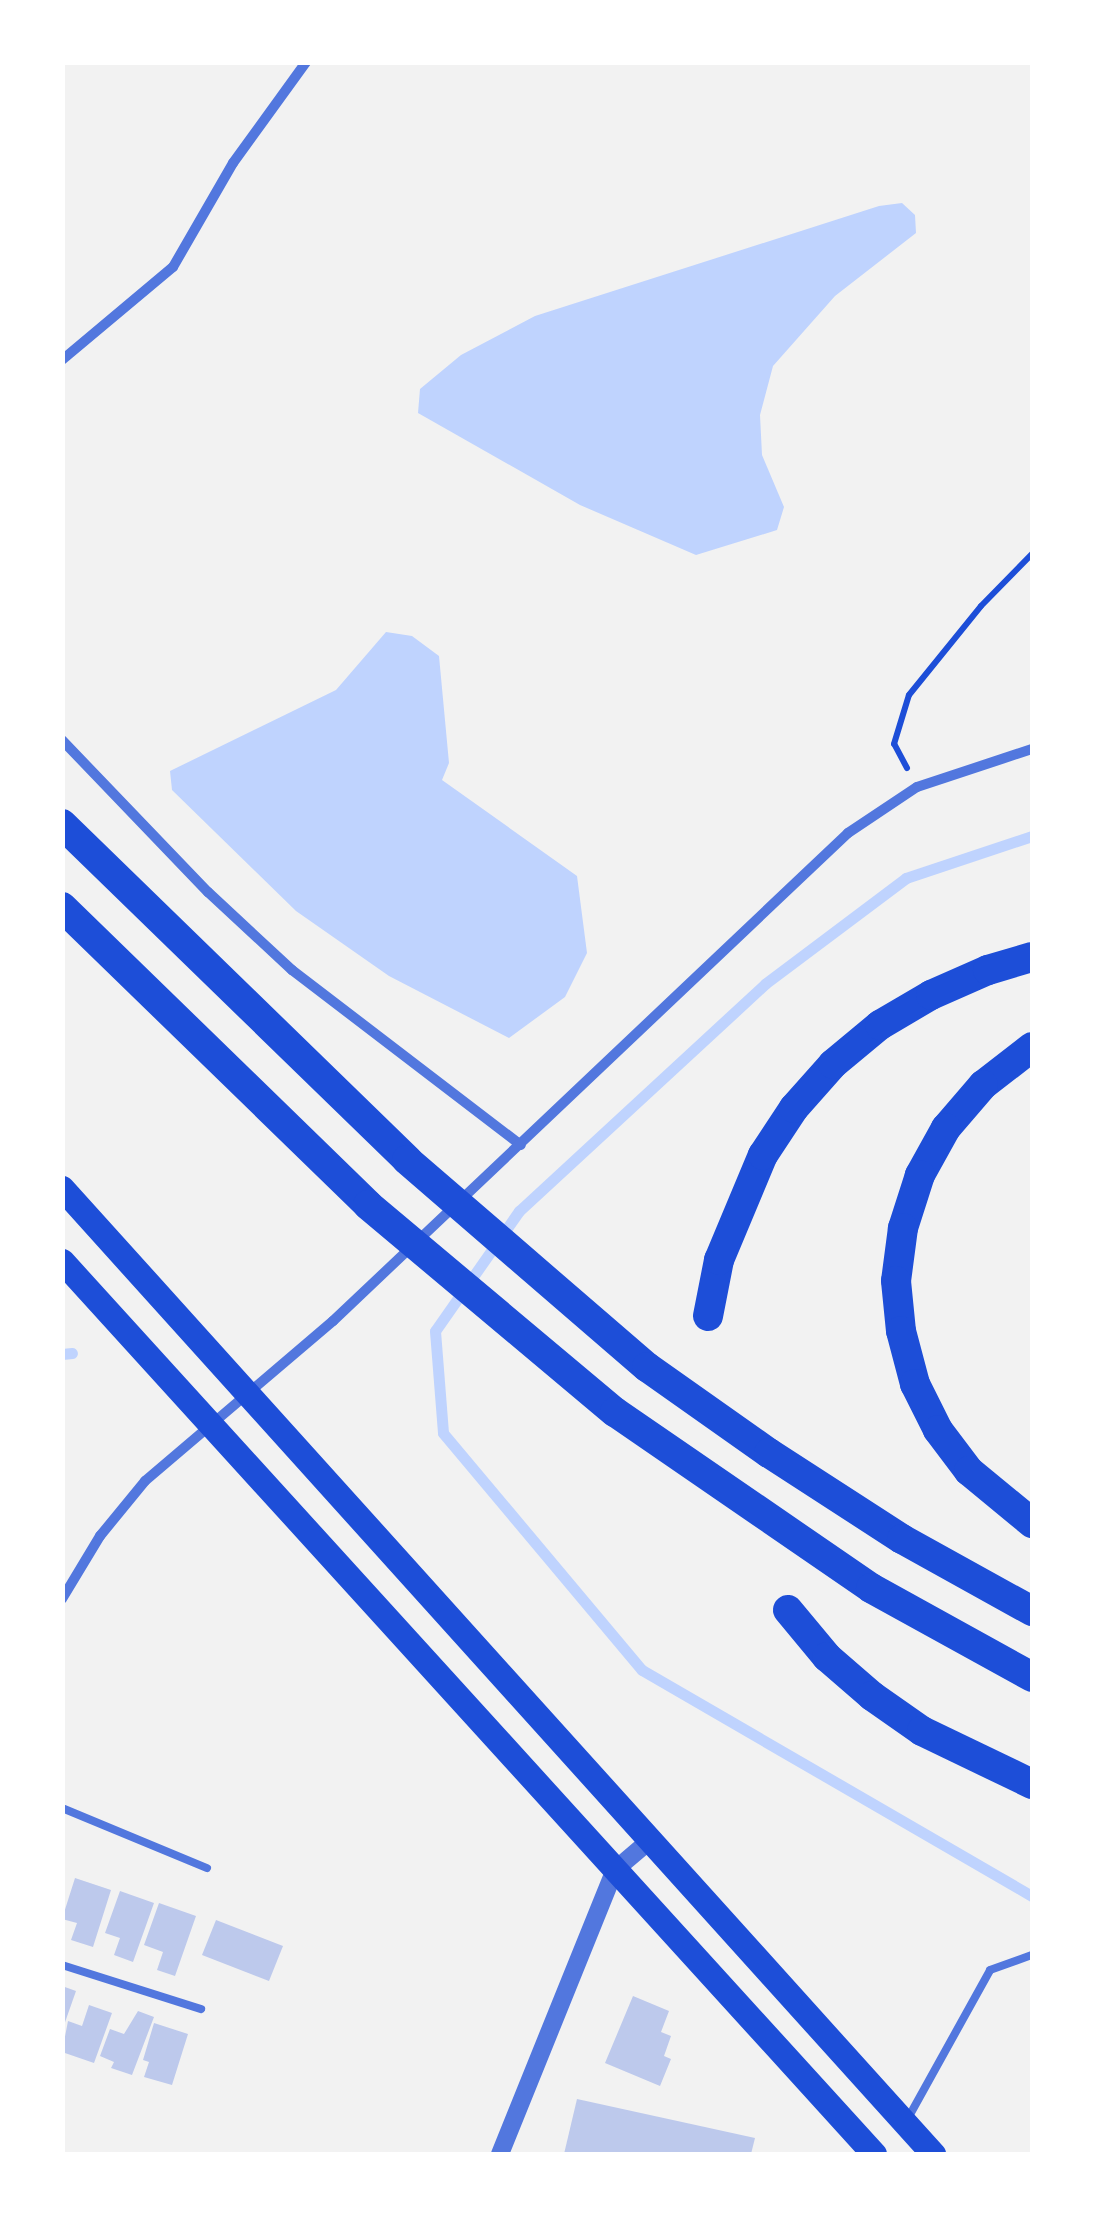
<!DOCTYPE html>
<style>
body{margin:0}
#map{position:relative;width:1095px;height:2217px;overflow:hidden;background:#f2f2f2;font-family:"Fira Sans",sans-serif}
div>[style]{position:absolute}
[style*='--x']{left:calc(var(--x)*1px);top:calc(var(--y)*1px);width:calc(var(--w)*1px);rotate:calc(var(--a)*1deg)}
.water>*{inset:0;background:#bfd3fe}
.stream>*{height:11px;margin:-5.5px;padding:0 5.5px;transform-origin:5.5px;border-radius:5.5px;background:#bfd3fe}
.building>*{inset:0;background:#bdc9ec}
.path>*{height:6px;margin:-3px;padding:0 3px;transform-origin:3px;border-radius:3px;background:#1d4ed8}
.service>*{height:8px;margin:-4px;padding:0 4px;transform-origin:4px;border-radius:4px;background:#5277de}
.minor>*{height:10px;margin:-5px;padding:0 5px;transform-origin:5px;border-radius:5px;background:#5277de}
.tertiary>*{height:18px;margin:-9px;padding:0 9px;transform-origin:9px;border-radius:9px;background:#5277de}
.primary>*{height:25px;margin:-12.5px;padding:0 12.5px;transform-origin:12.5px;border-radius:12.5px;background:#1d4ed8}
.motorway>*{height:30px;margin:-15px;padding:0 15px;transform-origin:15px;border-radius:15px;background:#1d4ed8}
span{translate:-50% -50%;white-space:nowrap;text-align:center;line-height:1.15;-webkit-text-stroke:10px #fff;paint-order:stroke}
.frame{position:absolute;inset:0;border:65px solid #fff;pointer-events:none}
</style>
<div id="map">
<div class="water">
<div style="clip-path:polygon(902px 203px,915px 215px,916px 233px,835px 296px,773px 366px,760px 415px,762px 455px,784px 507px,777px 530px,696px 555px,580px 505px,418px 413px,420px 389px,461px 355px,535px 316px,879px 206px)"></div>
<div style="clip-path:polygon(386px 632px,412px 636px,439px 656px,449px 763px,442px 780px,577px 876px,587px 953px,565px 997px,509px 1038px,389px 976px,296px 911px,172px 790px,170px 771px,336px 690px)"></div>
</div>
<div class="stream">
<div style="--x:1032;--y:836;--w:133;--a:161.6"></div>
<div style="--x:906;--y:878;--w:176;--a:143.1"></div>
<div style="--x:765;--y:984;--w:335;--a:137.3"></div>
<div style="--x:519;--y:1211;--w:146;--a:125"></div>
<div style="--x:435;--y:1331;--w:102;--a:85.5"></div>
<div style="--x:443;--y:1433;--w:309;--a:50"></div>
<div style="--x:642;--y:1670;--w:451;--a:30.1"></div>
<div style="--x:62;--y:1354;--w:10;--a:-6"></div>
</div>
<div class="building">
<div style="clip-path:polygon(75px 1878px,111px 1890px,93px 1947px,71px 1940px,77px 1923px,62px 1919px)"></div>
<div style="clip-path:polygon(120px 1891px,154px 1903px,133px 1962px,114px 1955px,120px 1938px,105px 1933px)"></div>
<div style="clip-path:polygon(159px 1903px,196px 1916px,175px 1976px,157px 1970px,163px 1952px,144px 1945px)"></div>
<div style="clip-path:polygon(216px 1920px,283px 1946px,269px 1981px,202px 1955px)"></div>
<div style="clip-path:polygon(62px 1986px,76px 1991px,63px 2028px,62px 2028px)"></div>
<div style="clip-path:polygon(633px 1996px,669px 2011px,661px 2032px,671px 2036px,664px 2056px,671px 2059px,660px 2086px,605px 2063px)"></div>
<div style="clip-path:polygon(89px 2005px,112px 2013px,94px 2063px,62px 2052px,68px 2021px,82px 2026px)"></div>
<div style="clip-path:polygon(138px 2011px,154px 2017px,132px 2075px,111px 2068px,114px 2062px,100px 2056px,110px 2029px,124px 2034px)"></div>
<div style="clip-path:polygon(154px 2023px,188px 2034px,172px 2085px,144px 2077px,149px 2062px,143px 2060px)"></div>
<div style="clip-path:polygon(577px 2099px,755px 2138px,751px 2154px,564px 2154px)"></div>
</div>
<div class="path">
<div style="--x:907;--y:768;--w:27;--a:-118"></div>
<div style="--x:894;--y:744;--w:51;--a:-73"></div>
<div style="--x:909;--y:695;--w:114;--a:-51"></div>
<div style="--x:981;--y:606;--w:73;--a:-45.6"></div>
</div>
<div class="service">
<div style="--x:62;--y:1808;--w:157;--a:22.5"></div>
<div style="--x:62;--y:1965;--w:146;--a:17.6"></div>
<div style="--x:907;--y:2120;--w:171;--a:-61"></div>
<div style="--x:990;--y:1970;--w:45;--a:-19.7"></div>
</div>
<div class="minor">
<div style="--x:62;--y:360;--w:145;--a:-40"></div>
<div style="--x:173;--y:267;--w:120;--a:-60"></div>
<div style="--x:233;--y:163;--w:125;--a:-54.1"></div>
<div style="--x:62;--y:740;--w:211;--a:46.2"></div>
<div style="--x:208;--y:892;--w:115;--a:42.9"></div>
<div style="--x:292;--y:970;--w:288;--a:37.4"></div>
<div style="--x:62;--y:1599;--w:74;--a:-58.9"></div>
<div style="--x:100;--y:1536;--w:71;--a:-50.7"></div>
<div style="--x:145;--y:1481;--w:247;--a:-40.4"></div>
<div style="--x:333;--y:1321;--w:709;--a:-43.46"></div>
<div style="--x:848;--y:833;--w:83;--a:-33.7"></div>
<div style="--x:917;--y:787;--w:121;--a:-18.3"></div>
</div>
<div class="tertiary">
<div style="--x:500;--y:2154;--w:306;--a:-68"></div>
<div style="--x:615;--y:1870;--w:43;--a:-40.3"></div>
</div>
<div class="primary">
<div style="--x:62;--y:1188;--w:1301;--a:47.96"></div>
<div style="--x:62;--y:1261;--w:1207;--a:47.72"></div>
</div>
<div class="motorway">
<div style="--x:62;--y:824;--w:482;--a:44.2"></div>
<div style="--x:407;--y:1160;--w:317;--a:40.8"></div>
<div style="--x:647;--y:1367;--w:149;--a:35.2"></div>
<div style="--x:769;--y:1453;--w:158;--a:32.9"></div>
<div style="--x:902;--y:1539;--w:149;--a:29"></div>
<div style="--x:62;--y:907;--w:427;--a:44.2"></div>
<div style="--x:368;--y:1205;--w:322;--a:40"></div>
<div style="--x:615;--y:1412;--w:311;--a:34.5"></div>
<div style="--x:871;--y:1588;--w:184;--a:28.9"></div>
<div style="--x:1032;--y:1047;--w:62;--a:142.2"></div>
<div style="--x:983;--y:1085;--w:57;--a:130.7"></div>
<div style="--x:946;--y:1128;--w:54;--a:119"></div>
<div style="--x:920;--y:1175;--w:56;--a:107.8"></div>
<div style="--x:903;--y:1228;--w:53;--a:97.5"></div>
<div style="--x:896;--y:1281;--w:50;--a:84.3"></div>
<div style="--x:901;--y:1331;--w:55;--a:75.2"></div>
<div style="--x:915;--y:1384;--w:51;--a:63.4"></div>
<div style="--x:938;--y:1430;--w:51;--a:52.9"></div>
<div style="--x:969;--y:1471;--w:82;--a:39.5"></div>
<div style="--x:708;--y:1316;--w:57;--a:-78.9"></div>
<div style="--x:719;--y:1260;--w:114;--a:-67.3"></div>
<div style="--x:763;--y:1155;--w:56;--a:-56.6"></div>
<div style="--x:794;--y:1108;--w:59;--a:-48.4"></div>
<div style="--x:833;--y:1064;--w:61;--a:-39.7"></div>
<div style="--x:880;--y:1025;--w:59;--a:-30.5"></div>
<div style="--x:931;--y:995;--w:62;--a:-23.7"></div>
<div style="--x:988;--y:970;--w:46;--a:-16.5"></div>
<div style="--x:788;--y:1610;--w:61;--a:50.3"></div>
<div style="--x:827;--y:1657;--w:60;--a:40.9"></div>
<div style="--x:872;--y:1696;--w:61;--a:35"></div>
<div style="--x:922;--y:1731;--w:122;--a:25.7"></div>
</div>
<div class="frame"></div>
</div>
